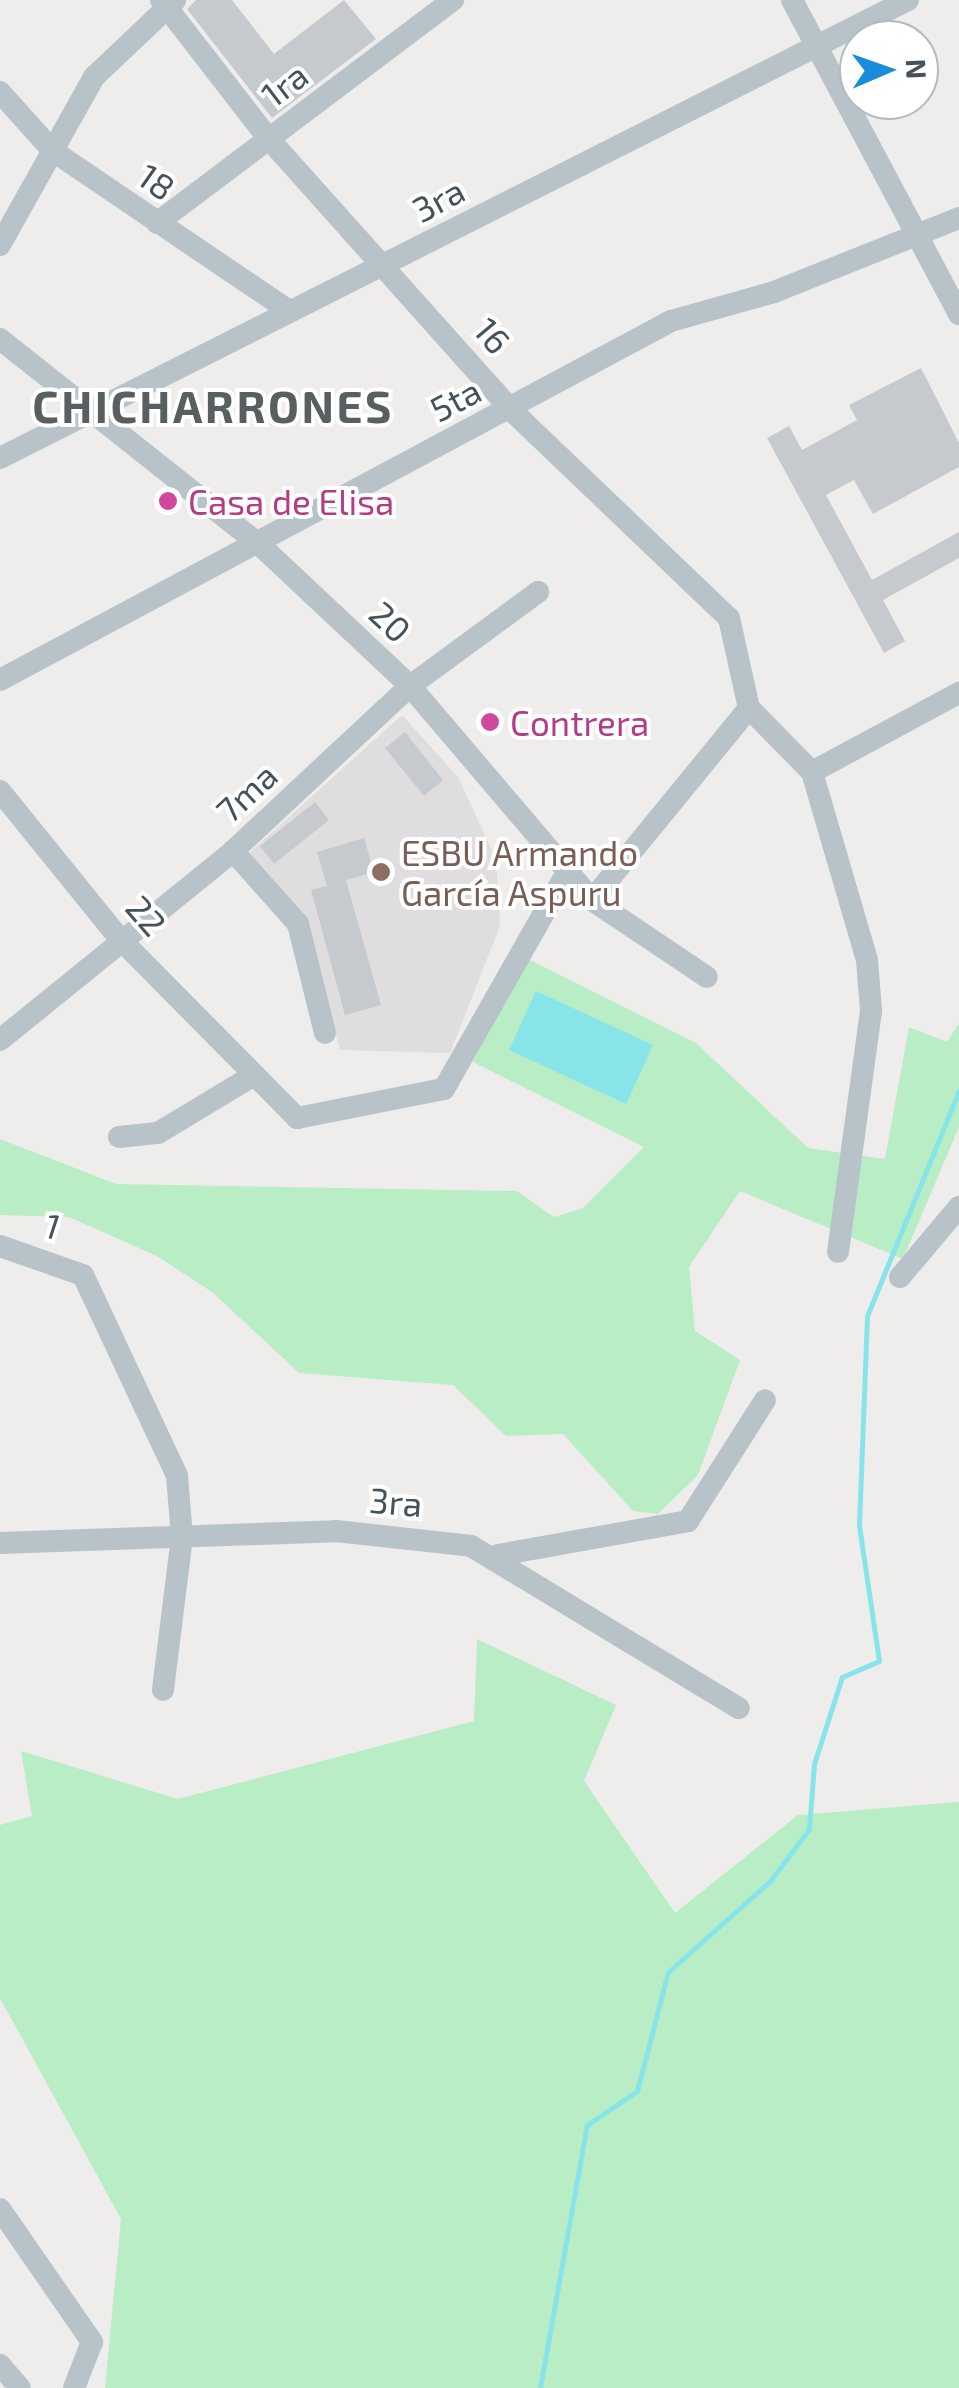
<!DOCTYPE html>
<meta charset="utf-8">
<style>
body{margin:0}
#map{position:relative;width:959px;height:2388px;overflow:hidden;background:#efecec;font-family:"Exo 2",sans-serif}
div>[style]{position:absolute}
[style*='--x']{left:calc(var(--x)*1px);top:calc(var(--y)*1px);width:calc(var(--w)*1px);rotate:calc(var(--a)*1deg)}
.education>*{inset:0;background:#e0ddde}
.green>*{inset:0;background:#b9edc5}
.water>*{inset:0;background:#87e5ea}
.stream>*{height:5px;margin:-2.5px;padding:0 2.5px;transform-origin:2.5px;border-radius:2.5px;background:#87e5ea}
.building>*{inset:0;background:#c6cacf}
.minor>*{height:22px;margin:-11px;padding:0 11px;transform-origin:11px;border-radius:11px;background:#b7c3c9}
.dots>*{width:28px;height:28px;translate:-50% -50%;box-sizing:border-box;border:5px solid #fff;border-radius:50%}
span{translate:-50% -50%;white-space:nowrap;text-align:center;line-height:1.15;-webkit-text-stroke:8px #fff;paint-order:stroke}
.street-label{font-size:35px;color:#455259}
.hotel-label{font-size:35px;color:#b23c85}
.left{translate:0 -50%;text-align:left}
.education-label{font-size:35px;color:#785e54}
.district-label{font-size:45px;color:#595e61;font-weight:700;letter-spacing:2.5px}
.north{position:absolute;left:839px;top:20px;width:100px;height:100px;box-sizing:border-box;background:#fff;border:2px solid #b5babd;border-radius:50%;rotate:88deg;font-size:28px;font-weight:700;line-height:40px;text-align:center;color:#455259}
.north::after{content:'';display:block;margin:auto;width:35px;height:45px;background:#1b8cda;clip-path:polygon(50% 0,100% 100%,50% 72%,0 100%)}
</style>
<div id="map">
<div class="education">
<div style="clip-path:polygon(402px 715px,458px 777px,496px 859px,500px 926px,450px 1053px,340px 1050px,305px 918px,248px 854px)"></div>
</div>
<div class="green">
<div style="clip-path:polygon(524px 957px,696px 1043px,808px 1148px,885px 1159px,909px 1027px,947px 1042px,959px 1023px,959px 1127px,903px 1259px,740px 1191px,689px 1267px,695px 1331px,740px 1360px,698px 1475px,658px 1514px,633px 1511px,563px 1434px,506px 1436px,453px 1385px,299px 1373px,212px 1292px,157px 1256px,69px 1217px,0 1215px,0 1139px,116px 1184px,517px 1191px,554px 1217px,583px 1208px,644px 1147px,473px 1062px)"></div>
<div style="clip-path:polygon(477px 1639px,616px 1705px,584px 1781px,675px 1913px,798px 1815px,959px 1802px,959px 2388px,105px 2388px,121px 2219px,0 1998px,0 1825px,32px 1816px,21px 1751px,178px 1799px,474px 1721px)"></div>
</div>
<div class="water">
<div style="clip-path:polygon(536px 991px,653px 1045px,626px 1104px,509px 1050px)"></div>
</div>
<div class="stream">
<div style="--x:540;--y:2388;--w:267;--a:-79.9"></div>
<div style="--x:587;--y:2125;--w:60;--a:-34.2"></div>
<div style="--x:637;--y:2091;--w:123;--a:-75.4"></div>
<div style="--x:668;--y:1972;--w:137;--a:-41.7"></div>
<div style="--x:770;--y:1881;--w:65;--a:-53.1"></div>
<div style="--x:809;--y:1829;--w:65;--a:-85.6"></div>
<div style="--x:814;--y:1764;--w:91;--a:-72.2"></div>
<div style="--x:842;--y:1677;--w:40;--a:-23.4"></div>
<div style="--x:879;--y:1661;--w:137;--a:-98.4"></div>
<div style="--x:859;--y:1525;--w:209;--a:-87.8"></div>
<div style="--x:867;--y:1316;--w:243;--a:-67.8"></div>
</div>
<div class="building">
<div style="clip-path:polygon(196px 0,232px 0,274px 54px,344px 0,376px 39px,272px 118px,187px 9px)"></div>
<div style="clip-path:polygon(921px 368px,959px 443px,959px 467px,873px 514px,854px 480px,826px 495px,872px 580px,959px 532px,959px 558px,883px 600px,905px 641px,884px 653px,767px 438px,789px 426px,802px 450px,857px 420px,849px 405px)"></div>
<div style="clip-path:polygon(405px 732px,443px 780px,424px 796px,385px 748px)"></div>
<div style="clip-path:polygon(315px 802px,329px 820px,274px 864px,260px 846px)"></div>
<div style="clip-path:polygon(364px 838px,374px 872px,346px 880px,381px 1005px,345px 1015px,311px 890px,327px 886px,317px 852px)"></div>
</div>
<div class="minor">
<div style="--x:161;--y:0;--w:176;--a:52.2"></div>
<div style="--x:269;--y:139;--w:362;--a:48.2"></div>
<div style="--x:510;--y:409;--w:303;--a:43.7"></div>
<div style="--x:729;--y:618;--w:92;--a:77.5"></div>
<div style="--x:792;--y:0;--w:356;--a:62"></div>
<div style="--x:0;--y:92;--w:79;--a:48.1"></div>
<div style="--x:53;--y:151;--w:285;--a:34.1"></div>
<div style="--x:157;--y:223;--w:371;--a:-37"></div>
<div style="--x:0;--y:245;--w:193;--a:-60.8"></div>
<div style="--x:94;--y:77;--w:112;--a:-43.5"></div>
<div style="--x:0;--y:339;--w:332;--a:38.4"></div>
<div style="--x:260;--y:545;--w:206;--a:43.2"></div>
<div style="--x:410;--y:686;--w:281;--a:49.6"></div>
<div style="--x:592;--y:900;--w:138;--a:33.8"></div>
<div style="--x:0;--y:458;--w:1017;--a:-26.77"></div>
<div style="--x:0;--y:680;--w:761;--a:-28.15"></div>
<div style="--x:671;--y:321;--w:107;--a:-15.7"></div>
<div style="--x:774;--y:292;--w:199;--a:-21.8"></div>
<div style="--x:749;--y:708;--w:90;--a:45.5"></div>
<div style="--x:812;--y:772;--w:196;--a:73.7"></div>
<div style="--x:867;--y:960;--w:51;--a:85.5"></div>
<div style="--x:871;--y:1011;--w:243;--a:97.8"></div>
<div style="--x:812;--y:772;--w:167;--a:-28.3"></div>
<div style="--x:0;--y:791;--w:191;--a:51"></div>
<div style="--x:120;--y:939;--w:252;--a:45.3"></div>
<div style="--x:297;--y:1118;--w:150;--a:-11.2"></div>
<div style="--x:444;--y:1089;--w:251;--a:-60.4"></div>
<div style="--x:233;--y:851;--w:98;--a:48.3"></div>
<div style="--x:298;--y:924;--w:112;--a:76.1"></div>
<div style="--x:592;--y:900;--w:248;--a:-50.7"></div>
<div style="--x:0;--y:1040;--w:300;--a:-39"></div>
<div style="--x:233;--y:851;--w:242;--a:-43"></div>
<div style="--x:410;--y:686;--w:159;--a:-36.3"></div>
<div style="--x:119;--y:1137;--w:39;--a:-6"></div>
<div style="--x:158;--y:1133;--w:109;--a:-31.1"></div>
<div style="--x:0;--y:1246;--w:88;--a:19.3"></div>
<div style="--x:83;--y:1275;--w:222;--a:64.9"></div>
<div style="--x:177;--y:1476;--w:61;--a:85.3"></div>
<div style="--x:182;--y:1537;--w:154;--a:97.1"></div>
<div style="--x:900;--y:1277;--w:92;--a:-49.9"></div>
<div style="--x:0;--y:1543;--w:336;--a:-2"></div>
<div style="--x:336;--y:1531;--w:136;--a:6.3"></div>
<div style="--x:471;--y:1546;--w:313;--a:31.2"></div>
<div style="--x:498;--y:1555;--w:193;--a:-10.1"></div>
<div style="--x:688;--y:1521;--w:143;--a:-57.5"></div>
<div style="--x:0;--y:2209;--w:162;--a:55.3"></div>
<div style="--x:92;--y:2342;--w:49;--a:111.4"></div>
<div style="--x:0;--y:2365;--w:30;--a:49"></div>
</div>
<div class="dots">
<div style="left:168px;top:501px;background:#d1479c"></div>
<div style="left:490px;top:722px;background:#d1479c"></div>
<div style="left:381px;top:872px;background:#8d6e63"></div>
</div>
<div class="street-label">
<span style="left:284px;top:84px;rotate:-37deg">1ra</span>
<span style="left:157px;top:181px;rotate:35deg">18</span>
<span style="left:438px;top:199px;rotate:-28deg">3ra</span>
<span style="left:493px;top:335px;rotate:50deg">16</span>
<span style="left:455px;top:399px;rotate:-28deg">5ta</span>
<span style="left:391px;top:621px;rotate:43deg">20</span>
<span style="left:246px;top:792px;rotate:-43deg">7ma</span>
<span style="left:147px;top:915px;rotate:49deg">22</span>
<span style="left:53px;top:1225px;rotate:18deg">1</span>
<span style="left:396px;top:1501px;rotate:5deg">3ra</span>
</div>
<div class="hotel-label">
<span class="left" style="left:188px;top:501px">Casa de Elisa</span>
<span class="left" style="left:510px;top:722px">Contrera</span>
</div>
<div class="education-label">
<span class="left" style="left:401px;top:872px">ESBU Armando<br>García Aspuru</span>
</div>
<div class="district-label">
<span style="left:213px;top:406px">CHICHARRONES</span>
</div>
<div class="north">N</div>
</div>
